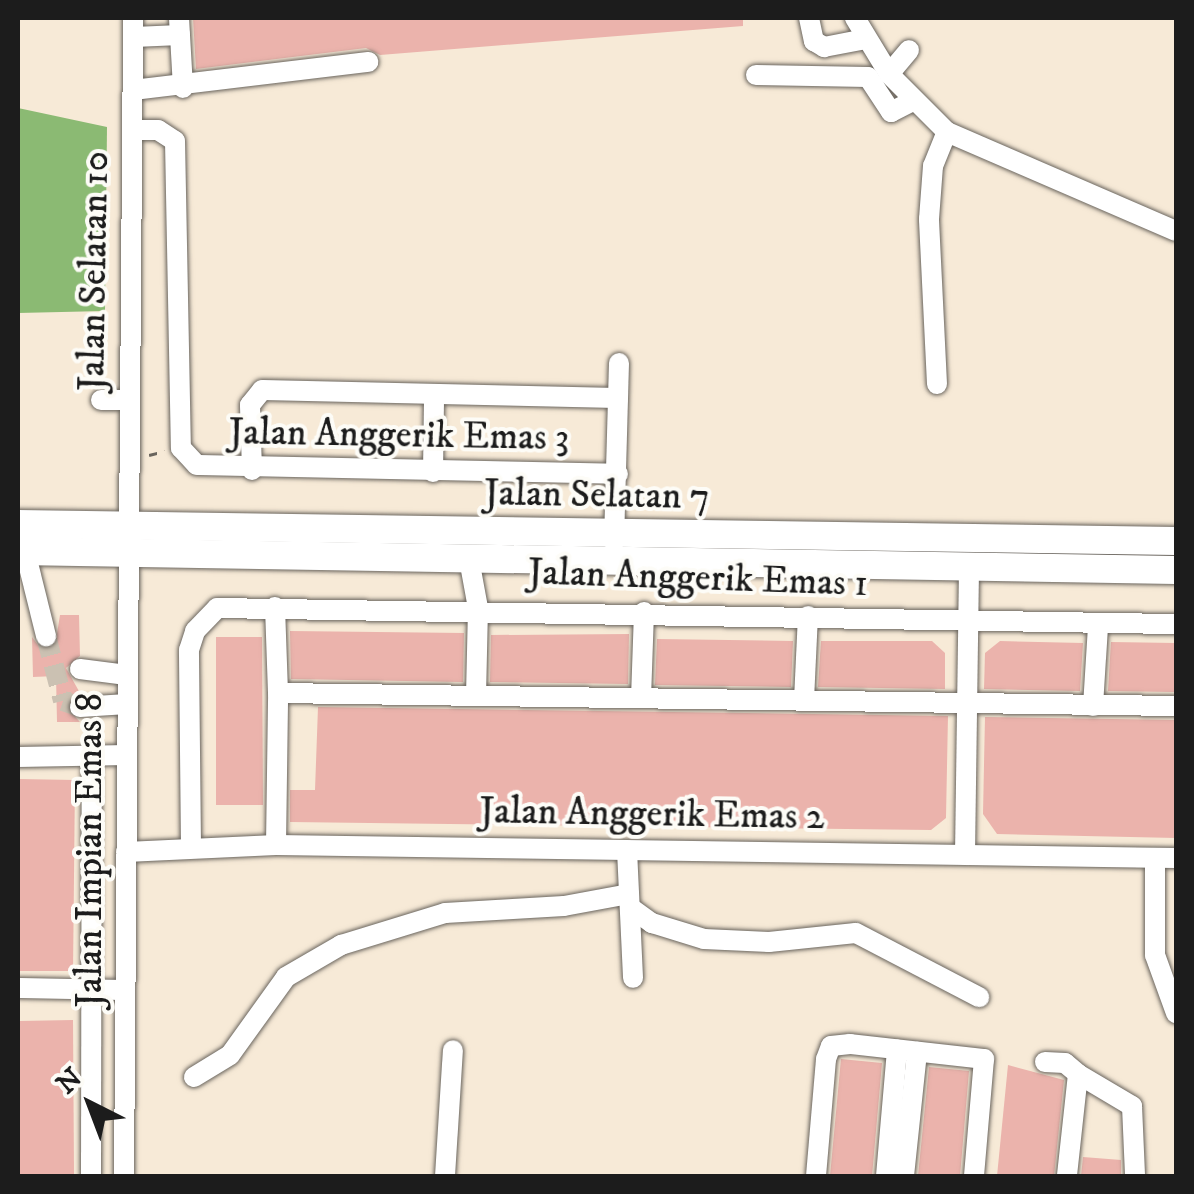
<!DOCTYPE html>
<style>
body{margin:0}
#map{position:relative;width:1194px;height:1194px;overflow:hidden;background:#f7ead7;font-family:"IM FELL DW Pica",serif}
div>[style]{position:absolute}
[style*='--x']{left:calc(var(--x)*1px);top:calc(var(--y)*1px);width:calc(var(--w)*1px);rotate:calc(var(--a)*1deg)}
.forest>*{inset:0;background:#8bba73}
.building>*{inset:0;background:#ebb3ac}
.minor-tunnel>*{height:20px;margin-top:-10px;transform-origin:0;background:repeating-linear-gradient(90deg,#cbc1b2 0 20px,transparent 0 30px)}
.path>*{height:2.5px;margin-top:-1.25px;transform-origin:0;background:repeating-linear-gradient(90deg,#69645d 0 8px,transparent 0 16px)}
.roads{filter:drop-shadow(0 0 2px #69645d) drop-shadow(0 0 2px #69645d)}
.minor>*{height:20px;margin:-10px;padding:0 10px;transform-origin:10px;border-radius:10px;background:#fff}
.major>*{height:28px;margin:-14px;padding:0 14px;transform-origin:14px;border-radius:14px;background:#fff}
span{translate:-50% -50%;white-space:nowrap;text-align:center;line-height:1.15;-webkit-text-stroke:8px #fdfcf7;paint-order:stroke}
.street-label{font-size:38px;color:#1c1c1c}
.frame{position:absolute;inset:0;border:20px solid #1c1c1c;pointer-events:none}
.north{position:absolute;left:40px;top:1054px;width:100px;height:100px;-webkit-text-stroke:8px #fdfcf7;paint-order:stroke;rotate:318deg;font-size:28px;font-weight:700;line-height:40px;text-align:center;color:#1c1c1c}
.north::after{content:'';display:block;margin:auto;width:35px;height:45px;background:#1c1c1c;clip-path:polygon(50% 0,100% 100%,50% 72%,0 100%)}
</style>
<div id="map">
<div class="forest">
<div style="clip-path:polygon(18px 108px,107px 127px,105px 311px,18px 313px)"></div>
</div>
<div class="building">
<div style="clip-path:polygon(193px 18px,743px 18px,743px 26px,380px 55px,366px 48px,196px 69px)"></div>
<div style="clip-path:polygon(60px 615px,79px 615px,80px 656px,66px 668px,80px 693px,66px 707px,80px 722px,57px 722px,56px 676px,33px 677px,32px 637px,41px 649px,55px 646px)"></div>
<div style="clip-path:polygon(290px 631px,464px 633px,463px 682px,291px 679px)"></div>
<div style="clip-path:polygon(629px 634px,628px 684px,490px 682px,491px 635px)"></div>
<div style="clip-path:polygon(216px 637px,262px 637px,263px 805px,216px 805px)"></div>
<div style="clip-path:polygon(657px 639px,793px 641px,791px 687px,655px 685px)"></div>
<div style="clip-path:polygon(821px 641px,932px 641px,945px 653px,945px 689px,818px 687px)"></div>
<div style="clip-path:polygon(1000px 641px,1083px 643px,1080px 691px,984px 689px,985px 653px)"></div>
<div style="clip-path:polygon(1111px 642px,1176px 643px,1176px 692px,1108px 691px)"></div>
<div style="clip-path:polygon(318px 707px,948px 716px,946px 818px,931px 830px,290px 822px,290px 790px,315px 790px)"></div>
<div style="clip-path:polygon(985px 717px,1176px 720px,1176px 838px,997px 834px,983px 814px)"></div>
<div style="clip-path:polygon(18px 779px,75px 780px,73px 971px,18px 971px)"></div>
<div style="clip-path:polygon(73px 1020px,74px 1176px,20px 1176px,20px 1021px)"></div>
<div style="clip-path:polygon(841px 1059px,882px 1063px,872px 1176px,830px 1176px)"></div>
<div style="clip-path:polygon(1008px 1065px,1064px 1080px,1054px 1176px,997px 1176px)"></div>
<div style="clip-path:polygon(929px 1067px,969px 1071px,960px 1176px,918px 1176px)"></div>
<div style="clip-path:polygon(1083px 1157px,1121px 1160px,1121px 1176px,1081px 1176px)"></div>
</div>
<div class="minor-tunnel">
<div style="--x:46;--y:636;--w:67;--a:75.3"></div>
<div style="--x:63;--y:701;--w:18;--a:19"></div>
</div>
<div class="path">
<div style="--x:149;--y:455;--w:16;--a:-14"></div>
</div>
<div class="roads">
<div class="minor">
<div style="--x:179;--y:18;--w:70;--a:86.7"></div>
<div style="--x:809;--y:18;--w:24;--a:78"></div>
<div style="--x:814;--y:41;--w:12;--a:31"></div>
<div style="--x:824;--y:47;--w:43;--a:-10.8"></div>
<div style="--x:855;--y:18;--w:66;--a:58.7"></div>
<div style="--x:889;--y:74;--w:82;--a:45"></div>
<div style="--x:947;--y:132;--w:249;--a:23.4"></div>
<div style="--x:134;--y:37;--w:46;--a:-2.5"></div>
<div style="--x:889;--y:74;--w:31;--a:-50"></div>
<div style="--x:756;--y:75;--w:112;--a:1"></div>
<div style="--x:868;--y:77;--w:42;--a:56.7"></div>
<div style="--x:891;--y:112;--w:22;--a:-27"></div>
<div style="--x:133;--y:90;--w:237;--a:-6.8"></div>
<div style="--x:132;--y:130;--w:26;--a:0"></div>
<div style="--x:158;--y:130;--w:20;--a:33"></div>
<div style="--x:175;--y:141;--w:307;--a:88.9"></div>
<div style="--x:181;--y:448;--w:23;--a:47"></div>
<div style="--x:197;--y:465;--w:421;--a:1.2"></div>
<div style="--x:937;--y:384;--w:165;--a:-92.8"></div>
<div style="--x:929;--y:219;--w:53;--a:-85.7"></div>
<div style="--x:933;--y:166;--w:37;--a:-68"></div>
<div style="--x:101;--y:400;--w:27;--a:0"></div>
<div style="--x:252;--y:470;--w:65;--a:-91.8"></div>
<div style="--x:250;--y:405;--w:19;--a:-51"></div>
<div style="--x:262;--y:390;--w:356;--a:1.3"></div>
<div style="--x:433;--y:472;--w:76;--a:-89.2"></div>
<div style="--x:614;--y:542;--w:179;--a:-88.4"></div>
<div style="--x:25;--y:551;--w:88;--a:76.1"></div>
<div style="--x:469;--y:559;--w:50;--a:79.6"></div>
<div style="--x:478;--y:608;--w:87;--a:91.3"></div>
<div style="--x:275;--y:607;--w:86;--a:88"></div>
<div style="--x:80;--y:669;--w:47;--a:7.3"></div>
<div style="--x:641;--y:698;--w:86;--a:-88"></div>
<div style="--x:804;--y:700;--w:84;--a:-87.3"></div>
<div style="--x:1093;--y:706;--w:80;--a:-86.4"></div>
<div style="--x:80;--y:707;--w:47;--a:-3.7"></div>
<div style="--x:18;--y:757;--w:109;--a:-1.1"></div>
<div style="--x:276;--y:845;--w:152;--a:-89.2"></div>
<div style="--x:278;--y:693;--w:898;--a:0.83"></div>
<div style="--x:191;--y:847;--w:197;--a:-90.6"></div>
<div style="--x:189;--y:650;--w:20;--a:-72"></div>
<div style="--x:195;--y:631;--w:32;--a:-46"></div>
<div style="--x:217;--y:608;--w:959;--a:0.96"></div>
<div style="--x:627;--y:850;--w:128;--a:87.3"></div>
<div style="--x:126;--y:852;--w:150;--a:-2.7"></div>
<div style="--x:276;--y:845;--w:900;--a:0.83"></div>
<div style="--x:965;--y:855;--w:286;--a:-89.2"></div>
<div style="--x:1155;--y:859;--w:96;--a:90"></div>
<div style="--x:1155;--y:955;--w:62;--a:70.1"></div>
<div style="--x:631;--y:908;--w:26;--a:36"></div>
<div style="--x:652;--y:923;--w:54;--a:17.1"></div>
<div style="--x:704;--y:939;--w:65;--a:2.6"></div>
<div style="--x:769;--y:942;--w:87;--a:-5.9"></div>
<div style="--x:856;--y:933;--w:139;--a:27.5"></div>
<div style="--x:18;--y:988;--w:107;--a:1.1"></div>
<div style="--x:1045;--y:1062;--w:20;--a:3"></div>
<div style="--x:1065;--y:1063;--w:17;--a:40"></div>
<div style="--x:1078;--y:1074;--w:103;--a:96.2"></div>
<div style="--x:1078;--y:1074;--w:63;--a:30.7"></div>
<div style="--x:1132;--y:1106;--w:70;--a:87.5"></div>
<div style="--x:194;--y:1077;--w:42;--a:-31.4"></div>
<div style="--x:230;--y:1055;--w:96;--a:-54.3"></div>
<div style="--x:286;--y:977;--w:64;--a:-30.2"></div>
<div style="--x:341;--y:945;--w:109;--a:-17.1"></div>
<div style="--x:445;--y:913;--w:119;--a:-3.4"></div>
<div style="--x:564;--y:906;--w:66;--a:-10.5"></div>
<div style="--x:91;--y:1176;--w:420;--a:-89.9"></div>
<div style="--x:124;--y:1176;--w:1158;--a:-89.55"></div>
<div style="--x:445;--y:1176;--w:126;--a:-86.4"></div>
<div style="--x:816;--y:1176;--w:117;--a:-85.1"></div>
<div style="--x:826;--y:1059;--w:14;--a:-69"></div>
<div style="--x:831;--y:1046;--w:19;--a:-6"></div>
<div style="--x:850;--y:1044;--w:135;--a:6.4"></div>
<div style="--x:984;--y:1059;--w:117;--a:94.9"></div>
<div style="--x:886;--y:1176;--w:127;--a:-85"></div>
<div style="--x:904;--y:1176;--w:125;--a:-84"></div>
</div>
<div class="major">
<div style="--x:18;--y:524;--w:1158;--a:0.84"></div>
<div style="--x:18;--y:551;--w:1158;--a:0.94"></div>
</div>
</div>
<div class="street-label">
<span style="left:95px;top:271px;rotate:-89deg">Jalan Selatan 10</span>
<span style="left:399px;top:436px;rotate:1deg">Jalan Anggerik Emas 3</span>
<span style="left:597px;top:496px;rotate:1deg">Jalan Selatan 7</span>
<span style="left:698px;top:579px;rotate:2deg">Jalan Anggerik Emas 1</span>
<span style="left:652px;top:815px;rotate:1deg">Jalan Anggerik Emas 2</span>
<span style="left:91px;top:850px;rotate:-90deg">Jalan Impian Emas 8</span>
</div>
<div class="frame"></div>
<div class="north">N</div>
</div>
